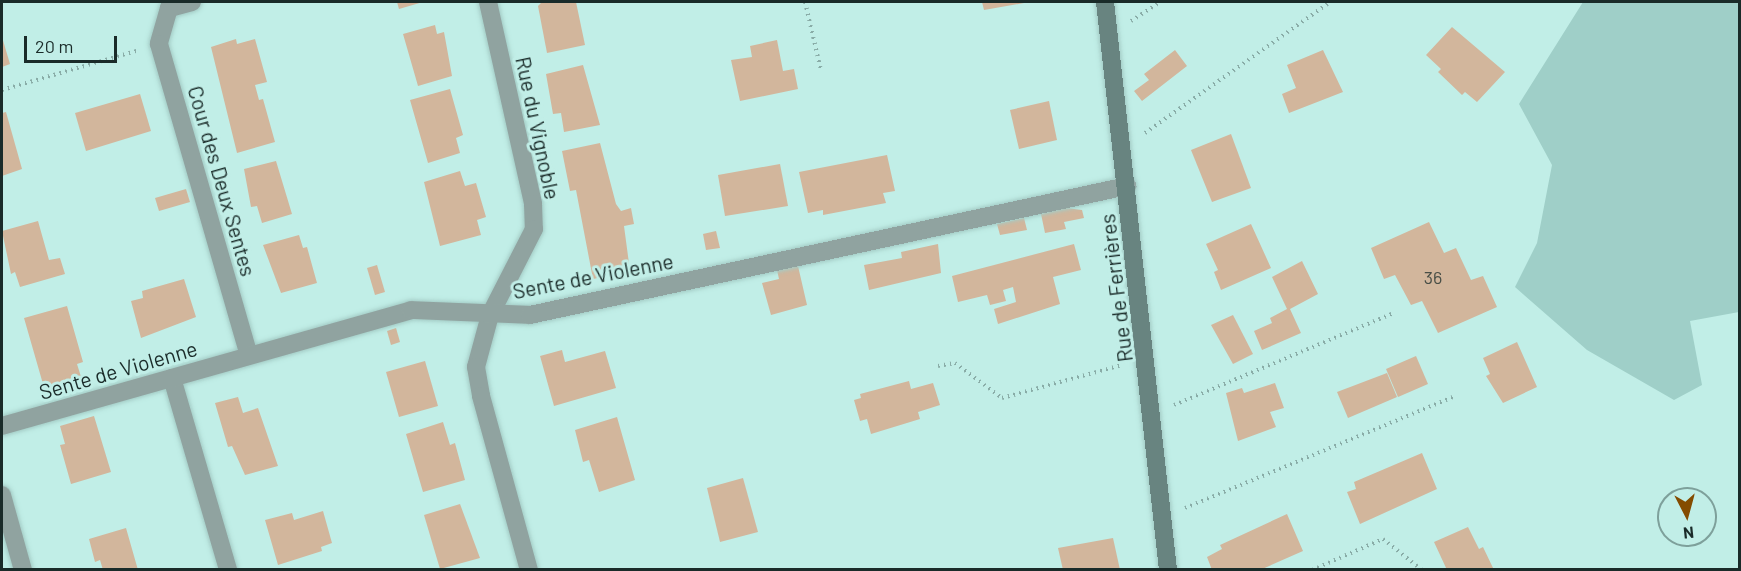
<!DOCTYPE html>
<meta charset="utf-8">
<style>
body{margin:0}
#map{position:relative;width:1741px;height:571px;overflow:hidden;background:#c1eee7;font-family:Barlow,sans-serif}
div>[style]{position:absolute}
[style*='--x']{left:calc(var(--x)*1px);top:calc(var(--y)*1px);width:calc(var(--w)*1px);rotate:calc(var(--a)*1deg)}
.green>*{inset:0;background:#9fcfc8}
.building>*{inset:0;background:#d2b69c}
.path>*{height:4px;margin-top:-2px;transform-origin:0;background:repeating-linear-gradient(90deg,#89aca7 0 1.5px,transparent 0 6px)}
.roads{filter:drop-shadow(0 0 2px #a3cbc5) drop-shadow(0 0 2px #a3cbc5)}
.street>*{height:18px;margin:-9px;padding:0 9px;transform-origin:9px;border-radius:9px;background:#90a3a0}
.secondary>*{height:18px;margin:-9px;padding:0 9px;transform-origin:9px;border-radius:9px;background:#688480}
span{translate:-50% -50%;white-space:nowrap;text-align:center;line-height:1.15;-webkit-text-stroke:6px #c1eee7;paint-order:stroke}
.number-label{font-size:18px;color:#484e46}
.number-label span{-webkit-text-stroke-width:0}
.street-label{font-size:21px;color:#1a2b29}
.frame{position:absolute;inset:0;border:3px solid #1a2b29;pointer-events:none}
.north{position:absolute;left:1657px;top:487px;width:60px;height:60px;box-sizing:border-box;background:#c1eee7;border:2px solid #7ea09b;border-radius:50%;rotate:174deg;font-size:16px;font-weight:700;line-height:24px;text-align:center;color:#1a2b29}
.north::after{content:'';display:block;margin:auto;width:21px;height:27px;background:#844c00;clip-path:polygon(50% 0,100% 100%,50% 72%,0 100%)}
.scale{position:absolute;left:24px;top:36px;width:93px;height:27px;box-sizing:border-box;border:3px solid #1a2b29;border-top:0;padding-left:8px;font-size:18px;line-height:21px;white-space:nowrap;color:#1a2b29;-webkit-text-stroke:4px #c1eee7;paint-order:stroke}
</style>
<div id="map">
<div class="green">
<div style="clip-path:polygon(1583px 2px,1739px 2px,1739px 312px,1690px 321px,1702px 385px,1674px 400px,1587px 350px,1515px 287px,1537px 243px,1552px 165px,1519px 104px)"></div>
</div>
<div class="building">
<div style="clip-path:polygon(397px 2px,423px 2px,399px 9px)"></div>
<div style="clip-path:polygon(542px 2px,576px 2px,585px 45px,547px 53px,538px 6px)"></div>
<div style="clip-path:polygon(982px 2px,1024px 2px,1024px 3px,984px 10px)"></div>
<div style="clip-path:polygon(435px 25px,437px 34px,444px 32px,452px 76px,418px 86px,403px 34px)"></div>
<div style="clip-path:polygon(1452px 27px,1505px 72px,1477px 102px,1465px 92px,1462px 95px,1438px 72px,1441px 69px,1426px 55px)"></div>
<div style="clip-path:polygon(2px 37px,10px 64px,2px 67px)"></div>
<div style="clip-path:polygon(236px 39px,237px 44px,255px 39px,267px 82px,255px 85px,259px 100px,263px 99px,275px 142px,237px 153px,211px 47px)"></div>
<div style="clip-path:polygon(777px 40px,783px 71px,794px 69px,798px 89px,740px 101px,731px 60px,752px 57px,750px 46px)"></div>
<div style="clip-path:polygon(1175px 50px,1187px 66px,1142px 101px,1134px 91px,1149px 80px,1144px 74px)"></div>
<div style="clip-path:polygon(1323px 50px,1343px 92px,1289px 113px,1282px 94px,1296px 88px,1287px 65px)"></div>
<div style="clip-path:polygon(583px 65px,600px 125px,564px 132px,561px 113px,553px 114px,546px 74px)"></div>
<div style="clip-path:polygon(450px 89px,463px 135px,456px 138px,460px 153px,428px 163px,410px 100px)"></div>
<div style="clip-path:polygon(140px 94px,151px 131px,86px 151px,75px 113px)"></div>
<div style="clip-path:polygon(1049px 101px,1057px 140px,1019px 149px,1010px 110px)"></div>
<div style="clip-path:polygon(6px 112px,22px 169px,2px 176px,2px 113px)"></div>
<div style="clip-path:polygon(1231px 134px,1251px 188px,1212px 202px,1191px 150px)"></div>
<div style="clip-path:polygon(600px 143px,616px 204px,621px 211px,631px 208px,634px 224px,624px 226px,630px 271px,593px 279px,576px 190px,570px 191px,562px 151px)"></div>
<div style="clip-path:polygon(887px 155px,895px 191px,883px 193px,886px 203px,823px 215px,823px 210px,808px 213px,799px 172px)"></div>
<div style="clip-path:polygon(276px 161px,292px 214px,262px 223px,257px 206px,251px 207px,244px 169px)"></div>
<div style="clip-path:polygon(780px 164px,788px 206px,725px 216px,718px 175px)"></div>
<div style="clip-path:polygon(460px 171px,465px 186px,476px 183px,486px 217px,477px 220px,481px 235px,440px 246px,424px 182px)"></div>
<div style="clip-path:polygon(186px 189px,190px 202px,159px 211px,155px 198px)"></div>
<div style="clip-path:polygon(1066px 208px,1082px 210px,1084px 218px,1064px 222px,1066px 229px,1045px 233px,1041px 214px)"></div>
<div style="clip-path:polygon(1024px 218px,1027px 230px,1000px 235px,997px 224px)"></div>
<div style="clip-path:polygon(38px 221px,49px 260px,60px 258px,65px 274px,20px 287px,15px 272px,11px 274px,2px 231px)"></div>
<div style="clip-path:polygon(1429px 222px,1444px 253px,1456px 248px,1471px 280px,1483px 276px,1497px 307px,1438px 333px,1422px 301px,1411px 305px,1395px 275px,1384px 279px,1371px 248px)"></div>
<div style="clip-path:polygon(1251px 224px,1271px 268px,1221px 290px,1214px 272px,1218px 270px,1206px 244px)"></div>
<div style="clip-path:polygon(716px 231px,720px 248px,706px 250px,703px 234px)"></div>
<div style="clip-path:polygon(299px 235px,303px 248px,307px 247px,317px 283px,281px 293px,263px 245px)"></div>
<div style="clip-path:polygon(938px 244px,941px 273px,869px 290px,864px 265px,902px 258px,901px 252px)"></div>
<div style="clip-path:polygon(1074px 244px,1081px 270px,1053px 277px,1060px 304px,998px 324px,994px 309px,1016px 302px,1013px 287px,1003px 290px,1006px 301px,990px 305px,987px 295px,958px 302px,952px 276px)"></div>
<div style="clip-path:polygon(1302px 261px,1318px 294px,1290px 309px,1301px 333px,1262px 350px,1254px 331px,1272px 323px,1270px 318px,1287px 309px,1272px 277px)"></div>
<div style="clip-path:polygon(377px 265px,385px 292px,375px 295px,367px 268px)"></div>
<div style="clip-path:polygon(798px 266px,807px 305px,771px 315px,762px 283px,779px 279px,777px 270px)"></div>
<div style="clip-path:polygon(184px 279px,196px 317px,141px 338px,131px 301px,143px 298px,142px 291px)"></div>
<div style="clip-path:polygon(67px 306px,83px 362px,77px 364px,82px 380px,45px 391px,24px 318px)"></div>
<div style="clip-path:polygon(1233px 315px,1253px 354px,1233px 364px,1211px 325px)"></div>
<div style="clip-path:polygon(396px 328px,400px 342px,391px 345px,387px 331px)"></div>
<div style="clip-path:polygon(1517px 342px,1537px 387px,1503px 403px,1486px 376px,1490px 374px,1483px 358px)"></div>
<div style="clip-path:polygon(562px 350px,565px 362px,605px 351px,616px 388px,554px 406px,540px 356px)"></div>
<div style="clip-path:polygon(1416px 356px,1428px 384px,1398px 397px,1386px 369px)"></div>
<div style="clip-path:polygon(425px 361px,438px 406px,399px 417px,386px 372px)"></div>
<div style="clip-path:polygon(1387px 373px,1397px 397px,1348px 418px,1337px 392px)"></div>
<div style="clip-path:polygon(909px 381px,911px 389px,933px 383px,940px 405px,918px 412px,920px 419px,871px 434px,867px 419px,860px 421px,854px 400px,861px 398px,860px 394px)"></div>
<div style="clip-path:polygon(1275px 383px,1284px 408px,1270px 412px,1276px 427px,1238px 441px,1226px 393px,1242px 388px,1244px 393px)"></div>
<div style="clip-path:polygon(238px 397px,243px 413px,258px 408px,278px 466px,245px 475px,232px 446px,228px 447px,215px 403px)"></div>
<div style="clip-path:polygon(94px 416px,111px 472px,71px 484px,60px 445px,65px 444px,60px 426px)"></div>
<div style="clip-path:polygon(617px 417px,635px 480px,599px 492px,589px 460px,583px 462px,575px 430px)"></div>
<div style="clip-path:polygon(443px 422px,450px 445px,455px 443px,465px 480px,423px 492px,406px 434px)"></div>
<div style="clip-path:polygon(1422px 453px,1437px 489px,1360px 524px,1347px 492px,1356px 489px,1354px 482px)"></div>
<div style="clip-path:polygon(743px 478px,758px 532px,720px 542px,707px 488px)"></div>
<div style="clip-path:polygon(460px 504px,480px 558px,440px 569px,424px 515px)"></div>
<div style="clip-path:polygon(323px 511px,332px 543px,321px 547px,322px 551px,278px 565px,265px 520px,292px 513px,294px 520px)"></div>
<div style="clip-path:polygon(1287px 514px,1303px 551px,1260px 570px,1212px 570px,1207px 557px,1222px 549px,1220px 545px)"></div>
<div style="clip-path:polygon(1468px 527px,1479px 549px,1483px 547px,1494px 570px,1447px 570px,1434px 542px)"></div>
<div style="clip-path:polygon(126px 528px,138px 570px,103px 570px,100px 560px,95px 562px,89px 539px)"></div>
<div style="clip-path:polygon(1113px 538px,1120px 570px,1063px 570px,1058px 548px)"></div>
</div>
<div class="path">
<div style="--x:805;--y:2;--w:70;--a:76.8"></div>
<div style="--x:1489;--y:3;--w:1;--a:-90"></div>
<div style="--x:1131;--y:21;--w:35;--a:-33"></div>
<div style="--x:2;--y:90;--w:140;--a:-16.2"></div>
<div style="--x:1145;--y:133;--w:227;--a:-35.3"></div>
<div style="--x:938;--y:366;--w:17;--a:-10"></div>
<div style="--x:955;--y:363;--w:59;--a:36.7"></div>
<div style="--x:1002;--y:398;--w:124;--a:-15.4"></div>
<div style="--x:1174;--y:405;--w:236;--a:-22.7"></div>
<div style="--x:1185;--y:508;--w:293;--a:-22.5"></div>
<div style="--x:1312;--y:570;--w:77;--a:-23.6"></div>
<div style="--x:1383;--y:539;--w:50;--a:38.5"></div>
</div>
<div class="roads">
<div class="street">
<div style="--x:192;--y:2;--w:24;--a:165"></div>
<div style="--x:169;--y:8;--w:37;--a:106"></div>
<div style="--x:159;--y:44;--w:324;--a:73.9"></div>
<div style="--x:488;--y:2;--w:207;--a:77.4"></div>
<div style="--x:533;--y:204;--w:25;--a:88"></div>
<div style="--x:534;--y:229;--w:97;--a:117.1"></div>
<div style="--x:490;--y:315;--w:54;--a:105.1"></div>
<div style="--x:476;--y:367;--w:29;--a:80"></div>
<div style="--x:481;--y:396;--w:180;--a:74.6"></div>
<div style="--x:172;--y:378;--w:200;--a:73.7"></div>
<div style="--x:2;--y:426;--w:425;--a:-15.8"></div>
<div style="--x:411;--y:310;--w:119;--a:2.4"></div>
<div style="--x:530;--y:315;--w:611;--a:-12.19"></div>
<div style="--x:2;--y:495;--w:78;--a:74.4"></div>
</div>
<div class="secondary">
<div style="--x:1105;--y:2;--w:571;--a:83.67"></div>
</div>
</div>
<div class="number-label">
<span style="left:1433px;top:277px">36</span>
</div>
<div class="street-label">
<span style="left:538px;top:128px;rotate:78deg">Rue du Vignoble</span>
<span style="left:222px;top:181px;rotate:74deg">Cour des Deux Sentes</span>
<span style="left:593px;top:276px;rotate:-11deg">Sente de Violenne</span>
<span style="left:1116px;top:288px;rotate:-97deg">Rue de Ferrières</span>
<span style="left:118px;top:370px;rotate:-16deg">Sente de Violenne</span>
</div>
<div class="frame"></div>
<div class="north">N</div>
<div class="scale">20 m</div>
</div>
